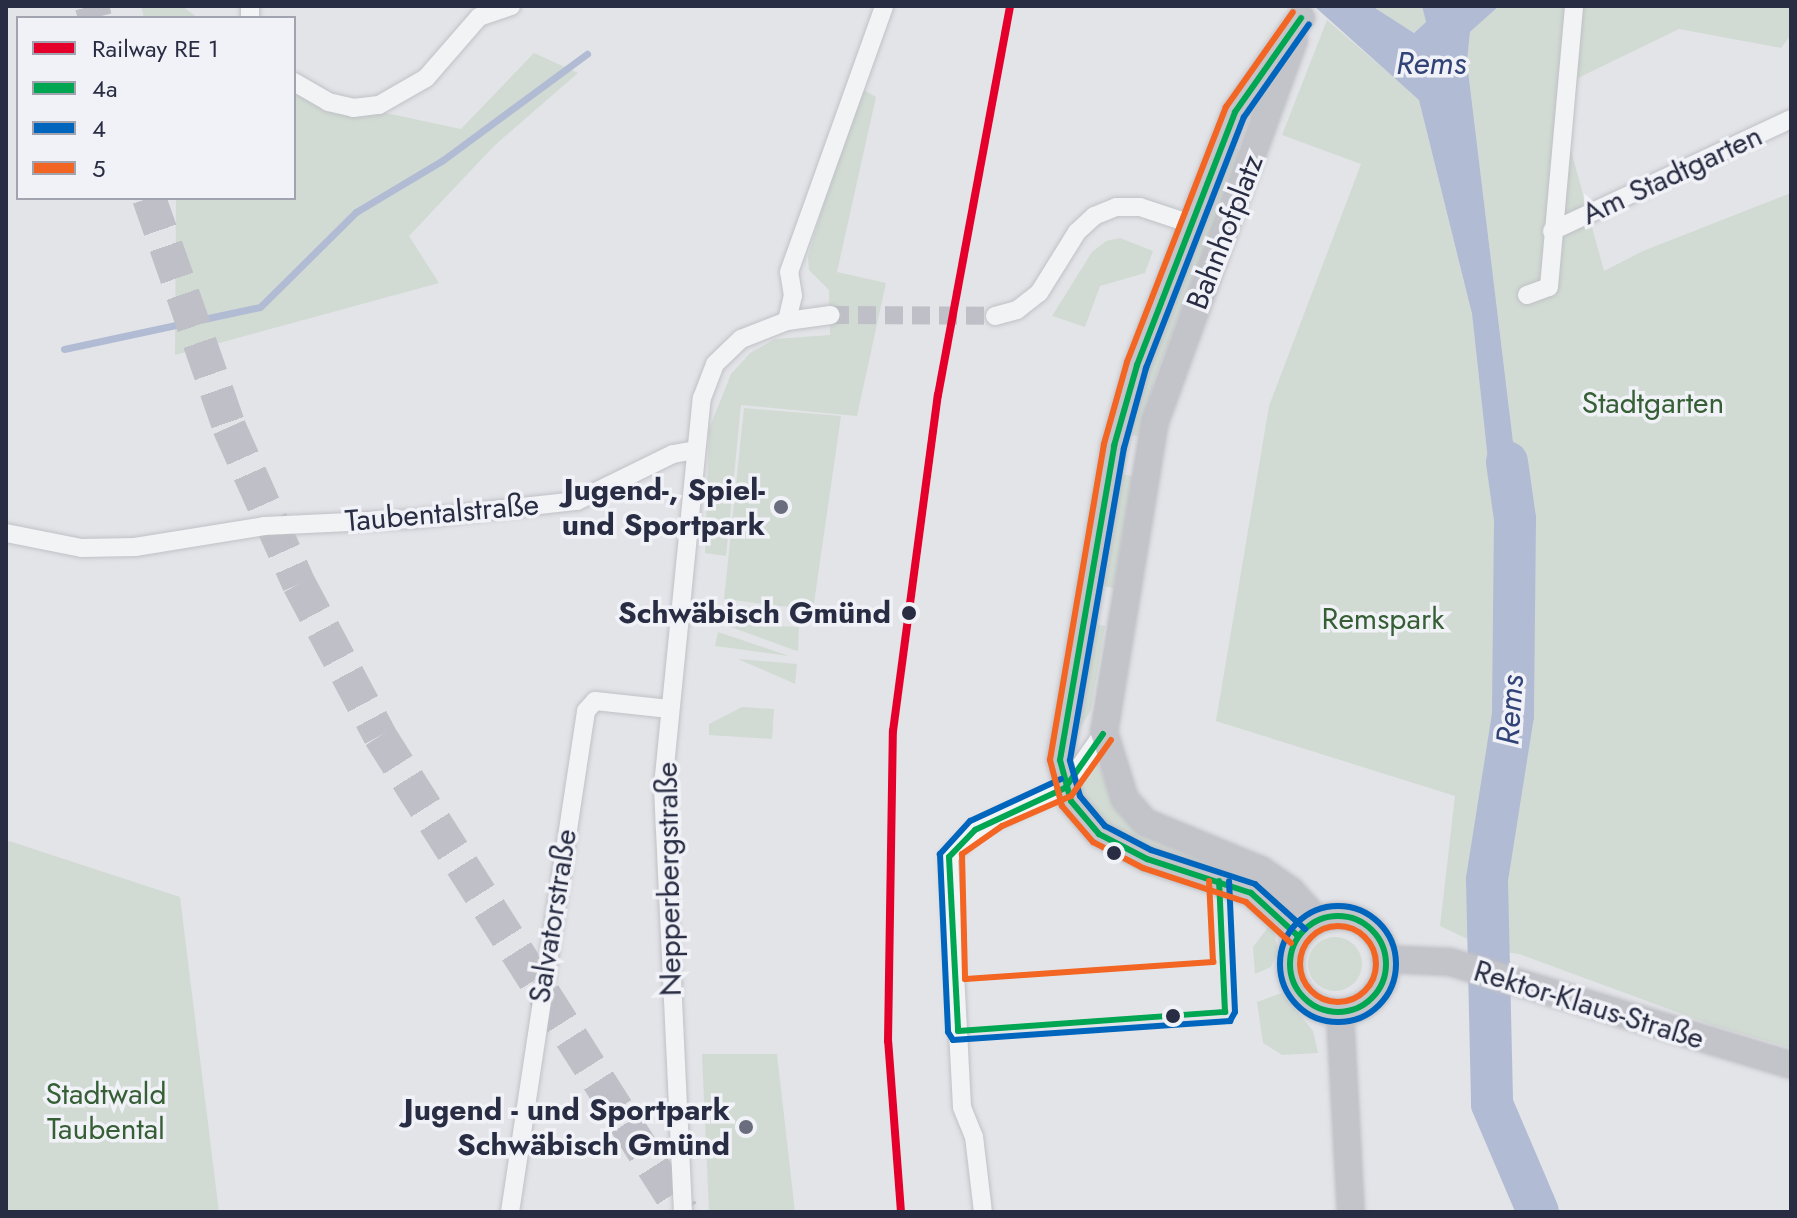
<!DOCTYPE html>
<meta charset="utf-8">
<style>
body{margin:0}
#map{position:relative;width:1797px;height:1218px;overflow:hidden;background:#e3e4e8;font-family:Jost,sans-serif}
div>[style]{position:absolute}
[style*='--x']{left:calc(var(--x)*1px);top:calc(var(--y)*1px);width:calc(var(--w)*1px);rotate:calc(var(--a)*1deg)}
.green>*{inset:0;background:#d1dbd3}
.round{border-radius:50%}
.water>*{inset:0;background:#b1bbd4}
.stream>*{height:7px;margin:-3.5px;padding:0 3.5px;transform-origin:3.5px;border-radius:3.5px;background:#b1bbd4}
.river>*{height:42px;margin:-21px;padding:0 21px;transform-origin:21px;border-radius:21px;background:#b1bbd4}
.street-tunnel>*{height:18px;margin-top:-9px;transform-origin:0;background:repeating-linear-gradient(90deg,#bebfc7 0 18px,transparent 0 27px)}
.highway-tunnel>*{height:34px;margin-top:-17px;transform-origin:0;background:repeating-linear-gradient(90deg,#bebfc7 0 34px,transparent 0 51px)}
.roads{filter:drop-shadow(0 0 2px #c0c1c6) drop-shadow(0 0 2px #c0c1c6)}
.street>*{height:18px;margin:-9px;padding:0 9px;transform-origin:9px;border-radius:9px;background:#f2f3f5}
.secondary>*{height:26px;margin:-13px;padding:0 13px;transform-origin:13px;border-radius:13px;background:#c3c4ca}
.secondary>.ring{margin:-13px;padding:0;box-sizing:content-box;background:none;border:26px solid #c3c4ca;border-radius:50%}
.bus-1>*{height:6px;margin:-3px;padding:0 3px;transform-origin:3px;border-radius:3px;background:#00a651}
.bus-1>.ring{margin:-3px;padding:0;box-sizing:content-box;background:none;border:6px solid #00a651;border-radius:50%}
.bus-2>*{height:6px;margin:-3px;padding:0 3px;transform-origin:3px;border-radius:3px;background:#0065bd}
.bus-2>.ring{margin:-3px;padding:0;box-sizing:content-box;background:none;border:6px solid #0065bd;border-radius:50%}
.bus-3>*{height:6px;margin:-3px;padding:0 3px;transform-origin:3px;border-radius:3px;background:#f26522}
.bus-3>.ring{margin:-3px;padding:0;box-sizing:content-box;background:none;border:6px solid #f26522;border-radius:50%}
.rail-1>*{height:8px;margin:-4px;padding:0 4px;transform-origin:4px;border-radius:4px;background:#e4002b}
.dots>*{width:22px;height:22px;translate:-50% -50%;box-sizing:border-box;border:4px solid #f1f2f7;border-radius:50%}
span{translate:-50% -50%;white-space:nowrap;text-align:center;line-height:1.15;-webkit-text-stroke:7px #f1f2f7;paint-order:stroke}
.street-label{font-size:30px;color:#292d43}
.park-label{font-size:30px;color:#365f36}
.poi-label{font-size:30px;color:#292d43;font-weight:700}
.right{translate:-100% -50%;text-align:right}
.stop-label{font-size:30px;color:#292d43;font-weight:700}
.water-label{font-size:32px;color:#324378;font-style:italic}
.frame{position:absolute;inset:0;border:8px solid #292d43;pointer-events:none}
.legend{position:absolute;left:16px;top:16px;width:280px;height:184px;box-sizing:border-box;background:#f1f2f7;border:2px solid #a1a3af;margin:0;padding:10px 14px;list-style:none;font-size:24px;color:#292d43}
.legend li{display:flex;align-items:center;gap:16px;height:40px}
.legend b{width:40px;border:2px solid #a1a3af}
</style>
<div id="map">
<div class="green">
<div style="clip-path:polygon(141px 6px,182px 6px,198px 18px,144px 18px)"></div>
<div style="clip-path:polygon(1372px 6px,1422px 6px,1426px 22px,1414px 33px)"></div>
<div style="clip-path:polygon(1499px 6px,1791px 6px,1791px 35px,1781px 48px,1679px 29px,1578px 78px,1569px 143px,1604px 271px,1643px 251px,1791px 193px,1791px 1048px,1712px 1025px,1519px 954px,1491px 950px,1440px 926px,1455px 796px,1216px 721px,1269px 406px,1361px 164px,1282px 135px,1327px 20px,1419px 99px,1472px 314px,1493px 505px,1519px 491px,1467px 62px,1470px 32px)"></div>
<div style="clip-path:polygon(534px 53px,578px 73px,494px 146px,409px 236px,439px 283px,175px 355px,176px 198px,294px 198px,294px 74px,348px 105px,461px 129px)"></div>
<div style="clip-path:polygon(859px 87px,876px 97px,837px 272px,886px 283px,857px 416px,741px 405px,726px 556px,705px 553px,709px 429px,731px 374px,750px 353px,775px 339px,830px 335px,829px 290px,809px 270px,808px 256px)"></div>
<div style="clip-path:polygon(1232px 146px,1242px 151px,1156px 375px,1138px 436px,1129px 435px,1146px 372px)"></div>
<div style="clip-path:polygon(1120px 238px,1153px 251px,1145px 273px,1100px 286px,1085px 327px,1052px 316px,1092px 252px,1106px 241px)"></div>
<div style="clip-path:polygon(744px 408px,841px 416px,813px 610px,724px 599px)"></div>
<div style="clip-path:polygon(1121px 474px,1133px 476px,1114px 588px,1102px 586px)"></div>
<div style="clip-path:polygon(720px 623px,799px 627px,798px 651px,794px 650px)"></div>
<div style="clip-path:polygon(1094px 624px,1105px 626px,1091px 710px,1076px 735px)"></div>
<div style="clip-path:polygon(718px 632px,789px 656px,715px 646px)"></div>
<div style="clip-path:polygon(738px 659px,797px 664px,795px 684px,784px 679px)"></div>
<div style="clip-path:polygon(742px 707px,774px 709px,772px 739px,709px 735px,709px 724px)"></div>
<div style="clip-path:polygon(1096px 758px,1112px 798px,1147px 836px,1279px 892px,1274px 897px,1143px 850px,1094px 817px,1077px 786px)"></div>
<div style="clip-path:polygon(6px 840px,180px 897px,219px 1212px,6px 1212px)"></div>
<div style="clip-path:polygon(1272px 922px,1278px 951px,1271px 967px,1255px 974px,1253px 947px)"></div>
<div class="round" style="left:1308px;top:937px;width:54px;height:54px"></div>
<div style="clip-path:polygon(1282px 993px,1313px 1031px,1318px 1053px,1282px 1055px,1263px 1043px,1257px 1002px)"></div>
<div style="clip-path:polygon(702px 1054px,777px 1054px,795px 1212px,709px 1212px)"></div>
</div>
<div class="water">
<div style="clip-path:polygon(1314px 6px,1372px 6px,1414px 33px,1426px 22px,1422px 6px,1499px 6px,1470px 32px,1467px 62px,1519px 491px,1515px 519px,1493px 506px,1472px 314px,1419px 100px)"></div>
</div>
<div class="stream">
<div style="--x:64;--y:349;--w:200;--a:-12.1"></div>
<div style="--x:260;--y:307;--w:135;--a:-44.7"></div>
<div style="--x:356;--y:212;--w:101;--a:-30.9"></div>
<div style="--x:443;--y:160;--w:179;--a:-36.4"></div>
</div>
<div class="river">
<div style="--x:1507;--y:462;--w:58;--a:82"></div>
<div style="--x:1515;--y:519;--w:196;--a:90.6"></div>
<div style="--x:1513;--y:715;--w:167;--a:99"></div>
<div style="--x:1487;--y:880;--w:224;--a:88.7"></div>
<div style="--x:1492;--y:1104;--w:117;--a:66.9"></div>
</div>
<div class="street-tunnel">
<div style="--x:831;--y:315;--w:164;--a:0.3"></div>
</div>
<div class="highway-tunnel">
<div style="--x:92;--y:6;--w:12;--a:76"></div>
<div style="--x:149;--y:198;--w:243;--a:70.7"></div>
<div style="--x:229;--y:427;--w:172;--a:66"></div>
<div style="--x:299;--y:584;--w:172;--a:61.9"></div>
<div style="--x:380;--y:736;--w:564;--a:57.61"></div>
</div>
<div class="roads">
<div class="street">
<div style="--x:250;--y:18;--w:12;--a:-90"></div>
<div style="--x:294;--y:82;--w:39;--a:30"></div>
<div style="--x:328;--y:102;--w:26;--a:13"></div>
<div style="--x:353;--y:108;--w:26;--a:-7"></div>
<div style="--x:379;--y:105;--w:54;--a:-29.9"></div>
<div style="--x:426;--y:78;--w:81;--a:-49"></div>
<div style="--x:479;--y:17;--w:34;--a:-19"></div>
<div style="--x:1552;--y:231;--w:264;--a:-25.1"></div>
<div style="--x:1527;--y:295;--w:23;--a:-20"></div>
<div style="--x:1549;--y:287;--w:282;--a:-84.9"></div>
<div style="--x:995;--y:316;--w:23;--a:-15"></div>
<div style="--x:1017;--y:310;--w:28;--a:-38"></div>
<div style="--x:1039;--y:293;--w:72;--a:-58.1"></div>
<div style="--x:1077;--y:232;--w:23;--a:-43"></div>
<div style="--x:1094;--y:216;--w:24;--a:-22"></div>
<div style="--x:1116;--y:207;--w:24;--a:0"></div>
<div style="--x:1140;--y:207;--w:54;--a:18.4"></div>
<div style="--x:787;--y:321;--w:26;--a:-77"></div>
<div style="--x:793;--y:296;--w:24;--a:-99"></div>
<div style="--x:789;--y:272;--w:282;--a:-70.3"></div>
<div style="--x:6;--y:533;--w:77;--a:11.2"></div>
<div style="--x:82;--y:548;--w:53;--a:-1.1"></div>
<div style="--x:135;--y:547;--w:131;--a:-9.2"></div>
<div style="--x:264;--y:526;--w:149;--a:-2.7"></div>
<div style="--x:413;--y:519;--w:165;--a:-6.3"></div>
<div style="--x:577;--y:501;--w:107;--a:-26.1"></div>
<div style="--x:673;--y:454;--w:23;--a:-10"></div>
<div style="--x:510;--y:1212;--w:507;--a:-81.37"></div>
<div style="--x:586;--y:711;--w:13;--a:-48"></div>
<div style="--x:595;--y:701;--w:75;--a:6.1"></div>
<div style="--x:683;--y:1212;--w:426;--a:-92.7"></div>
<div style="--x:663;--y:786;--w:390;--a:-84.3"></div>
<div style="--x:702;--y:398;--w:36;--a:-69"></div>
<div style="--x:715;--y:364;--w:36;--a:-44"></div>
<div style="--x:741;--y:339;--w:49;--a:-21.4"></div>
<div style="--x:787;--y:321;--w:44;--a:-7.8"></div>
<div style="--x:983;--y:1212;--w:76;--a:-96.8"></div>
<div style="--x:974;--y:1137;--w:32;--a:-112"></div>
<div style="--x:962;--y:1107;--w:250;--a:-93"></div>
<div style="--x:949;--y:857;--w:37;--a:-46"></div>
<div style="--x:975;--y:830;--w:99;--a:-25"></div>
<div style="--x:1065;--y:788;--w:68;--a:-55.1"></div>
</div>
<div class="secondary">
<div style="--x:1294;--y:40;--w:406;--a:110"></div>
<div style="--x:1155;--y:421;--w:315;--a:99.3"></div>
<div style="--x:1104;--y:732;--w:70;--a:72.6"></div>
<div style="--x:1125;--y:799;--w:30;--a:49"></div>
<div style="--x:1145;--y:822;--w:126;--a:22.5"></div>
<div style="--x:1261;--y:870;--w:37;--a:35"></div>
<div style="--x:1291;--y:891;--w:39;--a:48"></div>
<div class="ring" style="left:1290px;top:916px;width:70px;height:70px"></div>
<div style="--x:1298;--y:936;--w:64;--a:-137.5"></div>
<div style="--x:1251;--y:893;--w:109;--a:-161.9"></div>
<div style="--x:1147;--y:859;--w:54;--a:-152.5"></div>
<div style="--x:1099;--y:834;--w:43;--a:-130.3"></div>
<div style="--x:1071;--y:801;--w:42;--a:-105"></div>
<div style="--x:1060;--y:760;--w:319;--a:-80.2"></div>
<div style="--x:1114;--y:446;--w:84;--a:-74.1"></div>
<div style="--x:1137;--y:365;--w:271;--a:-68.8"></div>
<div style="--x:1235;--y:112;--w:115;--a:-54.9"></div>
<div style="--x:1385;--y:959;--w:65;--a:2.6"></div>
<div style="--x:1450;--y:962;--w:356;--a:16.8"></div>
<div style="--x:1340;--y:1012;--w:200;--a:86.9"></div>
</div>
</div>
<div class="bus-1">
<div style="--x:1103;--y:734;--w:66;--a:125.1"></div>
<div style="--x:1065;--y:788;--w:99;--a:155"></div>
<div style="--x:975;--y:830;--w:37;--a:134"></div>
<div style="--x:949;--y:857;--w:174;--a:87"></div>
<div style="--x:958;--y:1031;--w:268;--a:-4.1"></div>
<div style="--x:1225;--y:1012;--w:131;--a:-92.6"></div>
<div class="ring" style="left:1290px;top:916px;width:90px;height:90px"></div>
<div style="--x:1298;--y:936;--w:64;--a:-137.5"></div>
<div style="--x:1251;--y:893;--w:109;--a:-161.9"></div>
<div style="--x:1147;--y:859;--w:54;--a:-152.5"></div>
<div style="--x:1099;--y:834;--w:43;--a:-130.3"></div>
<div style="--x:1071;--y:801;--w:42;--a:-105"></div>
<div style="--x:1060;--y:760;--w:319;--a:-80.2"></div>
<div style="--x:1114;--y:446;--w:84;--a:-74.1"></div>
<div style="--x:1137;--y:365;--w:271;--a:-68.8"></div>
<div style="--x:1235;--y:112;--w:115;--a:-54.9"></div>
</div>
<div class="bus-2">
<div style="--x:1061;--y:779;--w:100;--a:155.2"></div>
<div style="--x:970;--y:821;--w:45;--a:132.3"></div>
<div style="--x:940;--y:854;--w:178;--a:87.4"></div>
<div style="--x:948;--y:1032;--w:9;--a:58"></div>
<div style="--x:953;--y:1040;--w:278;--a:-3.9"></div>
<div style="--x:1230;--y:1021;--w:10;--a:-61"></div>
<div style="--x:1235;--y:1012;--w:131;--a:-92.6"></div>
<div class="ring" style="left:1280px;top:906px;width:110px;height:110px"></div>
<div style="--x:1305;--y:929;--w:67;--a:-138"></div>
<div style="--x:1255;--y:884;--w:109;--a:-161.9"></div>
<div style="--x:1151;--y:850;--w:52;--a:-152.4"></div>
<div style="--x:1105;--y:826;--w:39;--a:-130"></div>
<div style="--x:1080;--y:796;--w:37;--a:-106"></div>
<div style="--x:1070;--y:760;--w:317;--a:-80.2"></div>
<div style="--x:1124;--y:448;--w:83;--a:-74.6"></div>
<div style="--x:1146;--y:368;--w:269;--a:-68.7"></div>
<div style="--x:1244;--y:117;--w:113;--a:-55"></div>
</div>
<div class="bus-3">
<div style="--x:1111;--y:740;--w:69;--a:125.5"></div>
<div style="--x:1071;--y:796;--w:75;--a:156.5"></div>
<div style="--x:1002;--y:826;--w:49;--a:145"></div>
<div style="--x:962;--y:854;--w:125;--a:88.6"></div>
<div style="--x:965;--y:979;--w:249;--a:-3.9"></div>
<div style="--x:1213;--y:962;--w:81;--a:-92.8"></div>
<div class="ring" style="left:1300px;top:926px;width:70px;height:70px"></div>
<div style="--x:1291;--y:943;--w:61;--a:-137.7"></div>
<div style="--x:1246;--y:902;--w:108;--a:-161.7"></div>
<div style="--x:1143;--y:868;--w:56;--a:-152.5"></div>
<div style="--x:1093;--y:842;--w:48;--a:-130.7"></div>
<div style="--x:1062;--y:806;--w:48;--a:-104.6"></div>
<div style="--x:1050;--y:760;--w:321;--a:-80.3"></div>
<div style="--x:1104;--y:444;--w:85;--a:-74.3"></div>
<div style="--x:1127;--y:362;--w:274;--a:-68.8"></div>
<div style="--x:1226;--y:107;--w:116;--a:-54.8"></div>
</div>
<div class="rail-1">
<div style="--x:901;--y:1212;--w:171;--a:-94.3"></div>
<div style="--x:888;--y:1041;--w:310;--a:-89.1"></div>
<div style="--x:893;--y:731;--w:339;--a:-82.4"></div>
<div style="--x:938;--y:395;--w:396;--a:-79.5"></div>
</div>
<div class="dots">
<div style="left:781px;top:507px;background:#6a6d7d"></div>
<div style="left:909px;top:613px;background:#292d43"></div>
<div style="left:1114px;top:853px;background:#292d43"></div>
<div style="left:1173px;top:1016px;background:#292d43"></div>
<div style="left:746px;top:1127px;background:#6a6d7d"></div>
</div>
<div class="street-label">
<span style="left:1672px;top:175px;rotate:-25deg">Am Stadtgarten</span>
<span style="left:1225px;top:232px;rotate:-69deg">Bahnhofplatz</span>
<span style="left:442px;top:513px;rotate:-5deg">Taubentalstraße</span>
<span style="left:669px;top:879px;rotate:-91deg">Nepperbergstraße</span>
<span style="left:553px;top:916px;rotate:-81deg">Salvatorstraße</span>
<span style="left:1589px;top:1005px;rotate:17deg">Rektor-Klaus-Straße</span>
</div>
<div class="park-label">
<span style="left:1653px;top:403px">Stadtgarten</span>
<span style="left:1383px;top:619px">Remspark</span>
<span style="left:106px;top:1111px">Stadtwald<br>Taubental</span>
</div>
<div class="poi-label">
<span class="right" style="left:765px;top:507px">Jugend-, Spiel-<br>und Sportpark</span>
<span class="right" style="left:730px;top:1127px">Jugend - und Sportpark<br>Schwäbisch Gmünd</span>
</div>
<div class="stop-label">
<span class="right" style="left:891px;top:613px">Schwäbisch Gmünd</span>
</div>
<div class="water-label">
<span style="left:1431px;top:63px">Rems</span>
<span style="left:1510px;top:710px;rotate:-86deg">Rems</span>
</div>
<div class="frame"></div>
<ul class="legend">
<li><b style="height:10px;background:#e4002b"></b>Railway RE 1</li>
<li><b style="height:10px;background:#00a651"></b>4a</li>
<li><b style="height:10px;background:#0065bd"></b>4</li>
<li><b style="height:10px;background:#f26522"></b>5</li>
</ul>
</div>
